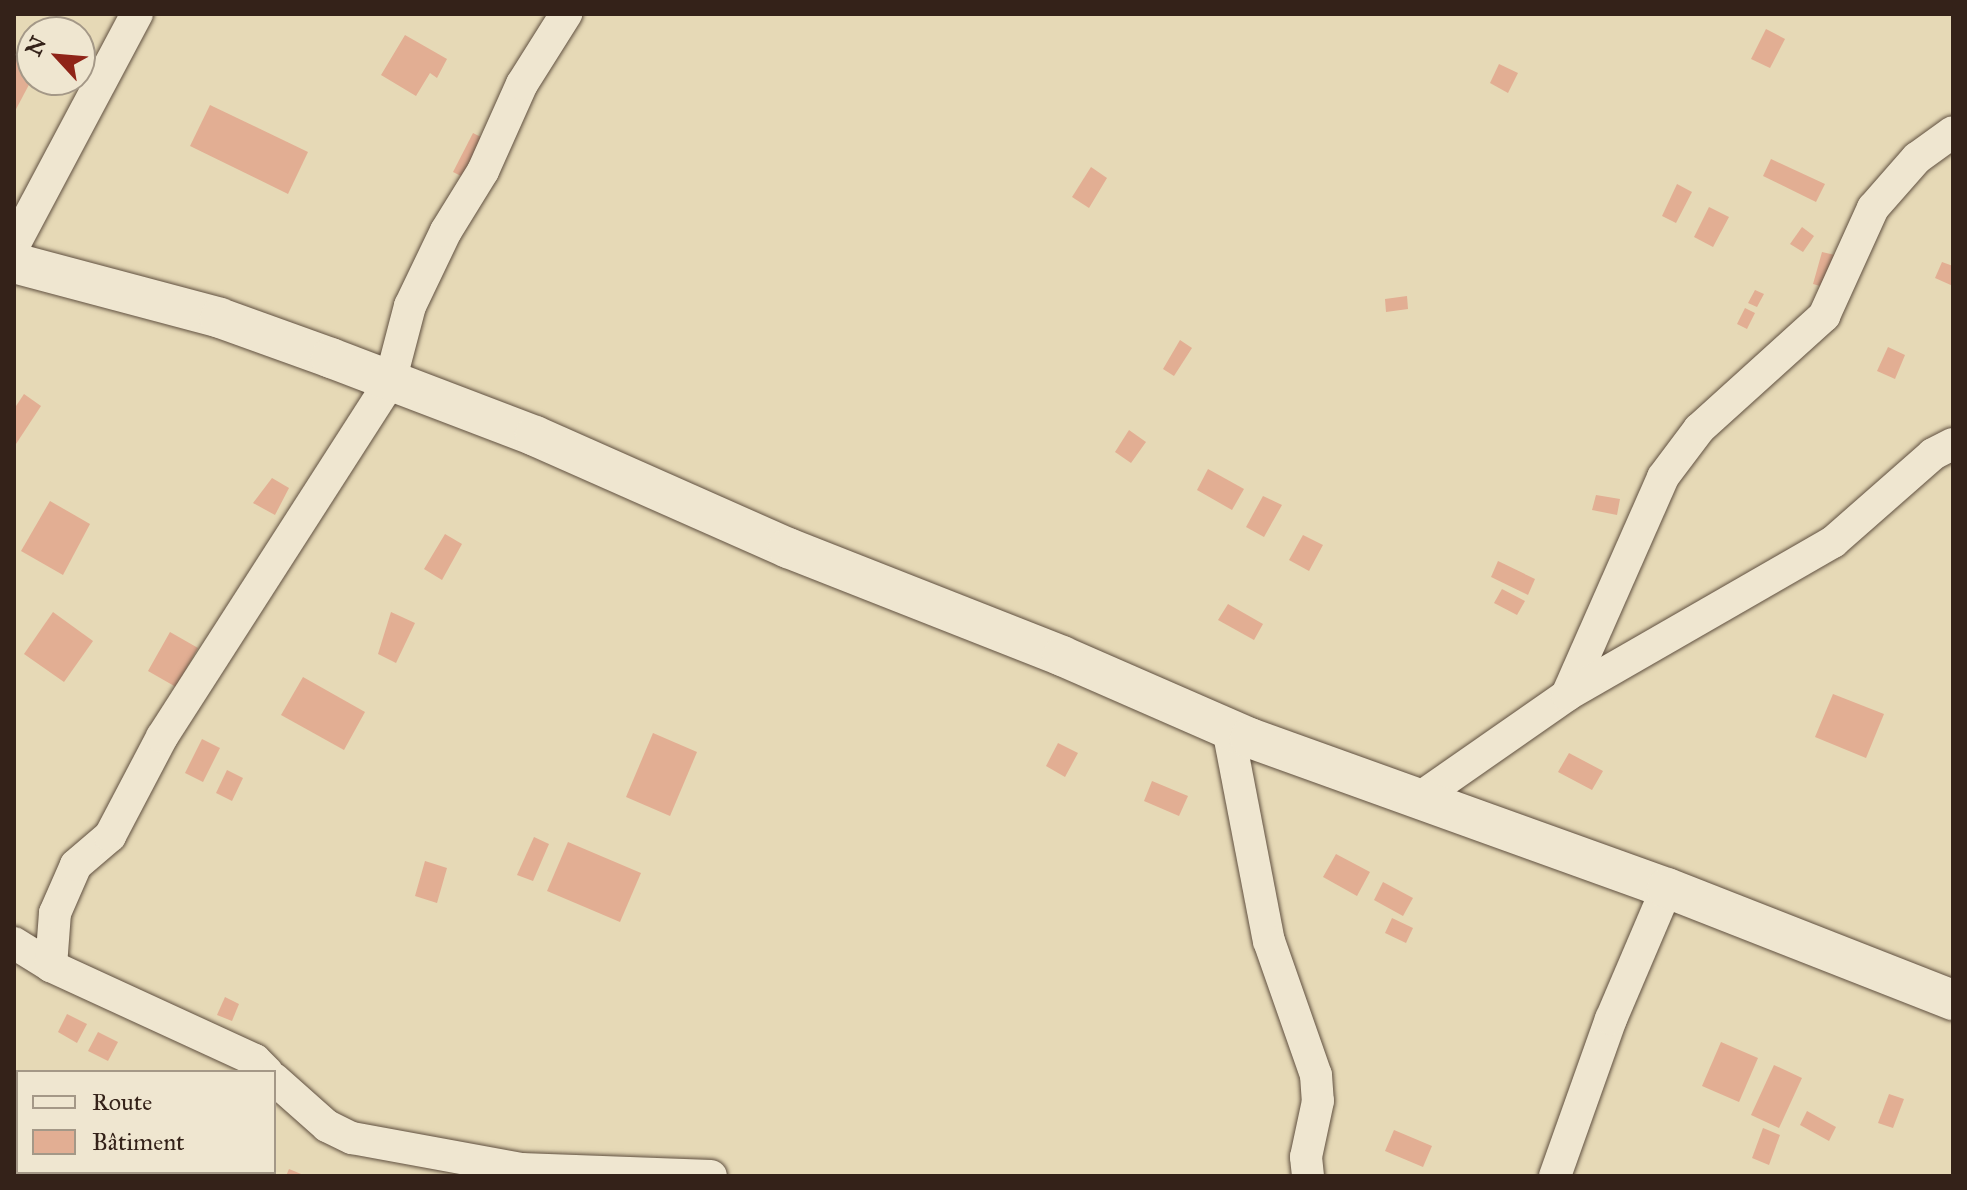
<!DOCTYPE html>
<meta charset="utf-8">
<style>
body{margin:0}
#map{position:relative;width:1967px;height:1190px;overflow:hidden;background:#e6d9b6;font-family:"IM FELL Great Primer",serif}
div>[style]{position:absolute}
[style*='--x']{left:calc(var(--x)*1px);top:calc(var(--y)*1px);width:calc(var(--w)*1px);rotate:calc(var(--a)*1deg)}
.building>*{inset:0;background:#e2ae93}
.roads{filter:drop-shadow(0 0 2px #605040) drop-shadow(0 0 2px #605040)}
.minor>*{height:32px;margin:-16px;padding:0 16px;transform-origin:16px;border-radius:16px;background:#efe6d0}
.tertiary>*{height:40px;margin:-20px;padding:0 20px;transform-origin:20px;border-radius:20px;background:#efe6d0}
span{translate:-50% -50%;white-space:nowrap;text-align:center;line-height:1.15;-webkit-text-stroke:6px #efe6d0;paint-order:stroke}
.frame{position:absolute;inset:0;border:16px solid #342219;pointer-events:none}
.legend{position:absolute;left:16px;top:1070px;width:260px;height:104px;box-sizing:border-box;background:#efe6d0;border:2px solid #a49887;margin:0;padding:10px 14px;list-style:none;font-size:24px;color:#342219}
.legend li{display:flex;align-items:center;gap:16px;height:40px}
.legend b{width:40px;border:2px solid #a49887}
.north{position:absolute;left:16px;top:16px;width:80px;height:80px;box-sizing:border-box;background:#efe6d0;border:2px solid #a49887;border-radius:50%;rotate:296deg;font-size:22px;font-weight:700;line-height:32px;text-align:center;color:#342219}
.north::after{content:'';display:block;margin:auto;width:28px;height:36px;background:#8f2418;clip-path:polygon(50% 0,100% 100%,50% 72%,0 100%)}
</style>
<div id="map">
<div class="building">
<div style="clip-path:polygon(1766px 29px,1785px 39px,1770px 68px,1751px 59px)"></div>
<div style="clip-path:polygon(405px 35px,447px 59px,437px 78px,430px 73px,416px 96px,381px 75px)"></div>
<div style="clip-path:polygon(14px 57px,32px 67px,32px 79px,14px 113px)"></div>
<div style="clip-path:polygon(1499px 64px,1518px 73px,1508px 93px,1490px 83px)"></div>
<div style="clip-path:polygon(210px 105px,308px 152px,288px 194px,190px 146px)"></div>
<div style="clip-path:polygon(473px 133px,481px 137px,471px 181px,453px 172px)"></div>
<div style="clip-path:polygon(1771px 159px,1825px 184px,1816px 202px,1763px 176px)"></div>
<div style="clip-path:polygon(1091px 167px,1107px 178px,1089px 208px,1072px 197px)"></div>
<div style="clip-path:polygon(1677px 184px,1692px 192px,1676px 223px,1662px 216px)"></div>
<div style="clip-path:polygon(1709px 207px,1729px 217px,1713px 247px,1694px 237px)"></div>
<div style="clip-path:polygon(1802px 227px,1814px 236px,1803px 252px,1790px 244px)"></div>
<div style="clip-path:polygon(1822px 252px,1835px 255px,1827px 288px,1813px 284px)"></div>
<div style="clip-path:polygon(1942px 262px,1953px 266px,1953px 286px,1935px 278px)"></div>
<div style="clip-path:polygon(1755px 290px,1764px 294px,1757px 307px,1748px 303px)"></div>
<div style="clip-path:polygon(1407px 296px,1408px 309px,1386px 312px,1385px 299px)"></div>
<div style="clip-path:polygon(1745px 308px,1755px 313px,1747px 329px,1737px 324px)"></div>
<div style="clip-path:polygon(1180px 340px,1192px 348px,1174px 376px,1163px 369px)"></div>
<div style="clip-path:polygon(1888px 347px,1905px 355px,1895px 379px,1877px 371px)"></div>
<div style="clip-path:polygon(24px 394px,41px 406px,14px 447px,14px 409px)"></div>
<div style="clip-path:polygon(1129px 430px,1146px 442px,1131px 463px,1115px 452px)"></div>
<div style="clip-path:polygon(1208px 469px,1244px 489px,1232px 510px,1197px 490px)"></div>
<div style="clip-path:polygon(272px 478px,289px 488px,275px 515px,253px 503px)"></div>
<div style="clip-path:polygon(1596px 495px,1620px 499px,1617px 515px,1592px 510px)"></div>
<div style="clip-path:polygon(1263px 496px,1282px 505px,1264px 537px,1246px 527px)"></div>
<div style="clip-path:polygon(50px 501px,90px 524px,63px 575px,21px 551px)"></div>
<div style="clip-path:polygon(445px 534px,462px 544px,442px 580px,424px 569px)"></div>
<div style="clip-path:polygon(1303px 535px,1323px 545px,1309px 571px,1289px 560px)"></div>
<div style="clip-path:polygon(1498px 561px,1535px 579px,1528px 595px,1491px 577px)"></div>
<div style="clip-path:polygon(1502px 589px,1525px 601px,1517px 615px,1494px 603px)"></div>
<div style="clip-path:polygon(1228px 604px,1263px 624px,1254px 640px,1218px 620px)"></div>
<div style="clip-path:polygon(53px 612px,93px 641px,64px 682px,24px 654px)"></div>
<div style="clip-path:polygon(391px 612px,415px 623px,396px 663px,378px 654px)"></div>
<div style="clip-path:polygon(170px 632px,198px 648px,176px 687px,148px 671px)"></div>
<div style="clip-path:polygon(303px 677px,365px 712px,344px 750px,281px 715px)"></div>
<div style="clip-path:polygon(1833px 694px,1884px 714px,1866px 758px,1815px 737px)"></div>
<div style="clip-path:polygon(653px 733px,697px 752px,670px 816px,626px 797px)"></div>
<div style="clip-path:polygon(202px 739px,220px 748px,203px 782px,185px 773px)"></div>
<div style="clip-path:polygon(1058px 743px,1078px 753px,1065px 777px,1046px 766px)"></div>
<div style="clip-path:polygon(1569px 753px,1603px 771px,1592px 790px,1558px 772px)"></div>
<div style="clip-path:polygon(227px 770px,243px 778px,232px 801px,216px 793px)"></div>
<div style="clip-path:polygon(1152px 781px,1188px 796px,1179px 816px,1144px 801px)"></div>
<div style="clip-path:polygon(534px 837px,549px 844px,533px 881px,517px 875px)"></div>
<div style="clip-path:polygon(568px 842px,641px 873px,620px 922px,547px 891px)"></div>
<div style="clip-path:polygon(1336px 854px,1370px 872px,1357px 896px,1323px 877px)"></div>
<div style="clip-path:polygon(425px 861px,447px 868px,437px 903px,415px 896px)"></div>
<div style="clip-path:polygon(1383px 882px,1413px 898px,1403px 916px,1374px 900px)"></div>
<div style="clip-path:polygon(1392px 918px,1413px 928px,1406px 943px,1385px 933px)"></div>
<div style="clip-path:polygon(225px 997px,239px 1004px,232px 1021px,217px 1015px)"></div>
<div style="clip-path:polygon(67px 1014px,87px 1024px,77px 1043px,58px 1032px)"></div>
<div style="clip-path:polygon(98px 1032px,118px 1042px,108px 1061px,88px 1051px)"></div>
<div style="clip-path:polygon(1721px 1042px,1758px 1058px,1739px 1102px,1702px 1086px)"></div>
<div style="clip-path:polygon(1774px 1065px,1802px 1078px,1779px 1128px,1751px 1115px)"></div>
<div style="clip-path:polygon(1889px 1094px,1904px 1099px,1893px 1128px,1878px 1123px)"></div>
<div style="clip-path:polygon(1807px 1111px,1836px 1127px,1829px 1141px,1800px 1125px)"></div>
<div style="clip-path:polygon(1763px 1128px,1780px 1135px,1769px 1165px,1752px 1158px)"></div>
<div style="clip-path:polygon(1394px 1130px,1432px 1146px,1423px 1167px,1385px 1151px)"></div>
<div style="clip-path:polygon(289px 1169px,306px 1176px,286px 1176px)"></div>
</div>
<div class="roads">
<div class="minor">
<div style="--x:14;--y:245;--w:262;--a:-62"></div>
<div style="--x:1567;--y:695;--w:238;--a:-66.2"></div>
<div style="--x:1663;--y:477;--w:60;--a:-53.1"></div>
<div style="--x:1699;--y:429;--w:169;--a:-42.1"></div>
<div style="--x:1824;--y:316;--w:119;--a:-65.6"></div>
<div style="--x:1873;--y:208;--w:67;--a:-48.7"></div>
<div style="--x:1917;--y:158;--w:44;--a:-35.8"></div>
<div style="--x:1228;--y:729;--w:216;--a:79.1"></div>
<div style="--x:1269;--y:941;--w:142;--a:70.7"></div>
<div style="--x:1316;--y:1075;--w:26;--a:86"></div>
<div style="--x:1318;--y:1101;--w:57;--a:102.1"></div>
<div style="--x:1306;--y:1157;--w:19;--a:84"></div>
<div style="--x:1421;--y:797;--w:178;--a:-34.9"></div>
<div style="--x:1567;--y:695;--w:307;--a:-29.9"></div>
<div style="--x:1833;--y:542;--w:133;--a:-41.3"></div>
<div style="--x:1933;--y:454;--w:22;--a:-27"></div>
<div style="--x:14;--y:943;--w:44;--a:31.9"></div>
<div style="--x:267;--y:1072;--w:17;--a:-135"></div>
<div style="--x:255;--y:1060;--w:225;--a:-155.3"></div>
<div style="--x:51;--y:966;--w:53;--a:-85.7"></div>
<div style="--x:55;--y:913;--w:52;--a:-66.4"></div>
<div style="--x:76;--y:865;--w:45;--a:-40.5"></div>
<div style="--x:110;--y:836;--w:112;--a:-62.3"></div>
<div style="--x:162;--y:737;--w:422;--a:-57.3"></div>
<div style="--x:390;--y:382;--w:79;--a:-75.3"></div>
<div style="--x:410;--y:306;--w:83;--a:-64.4"></div>
<div style="--x:446;--y:231;--w:70;--a:-58.3"></div>
<div style="--x:483;--y:171;--w:95;--a:-65.9"></div>
<div style="--x:522;--y:84;--w:83;--a:-57.8"></div>
<div style="--x:274;--y:1079;--w:71;--a:41.6"></div>
<div style="--x:327;--y:1126;--w:28;--a:26"></div>
<div style="--x:352;--y:1138;--w:172;--a:10.4"></div>
<div style="--x:521;--y:1169;--w:190;--a:2.1"></div>
<div style="--x:1555;--y:1176;--w:167;--a:-70.4"></div>
<div style="--x:1611;--y:1019;--w:142;--a:-66.9"></div>
</div>
<div class="tertiary">
<div style="--x:14;--y:263;--w:213;--a:14.9"></div>
<div style="--x:220;--y:318;--w:118;--a:19.8"></div>
<div style="--x:331;--y:358;--w:218;--a:20.9"></div>
<div style="--x:535;--y:436;--w:277;--a:23.9"></div>
<div style="--x:788;--y:548;--w:295;--a:21.5"></div>
<div style="--x:1062;--y:656;--w:205;--a:23.6"></div>
<div style="--x:1250;--y:738;--w:443;--a:19.8"></div>
<div style="--x:1667;--y:888;--w:307;--a:21.4"></div>
</div>
</div>
<div class="frame"></div>
<ul class="legend">
<li><b style="height:10px;background:#efe6d0"></b>Route</li>
<li><b style="height:22px;background:#e2ae93"></b>Bâtiment</li>
</ul>
<div class="north">N</div>
</div>
